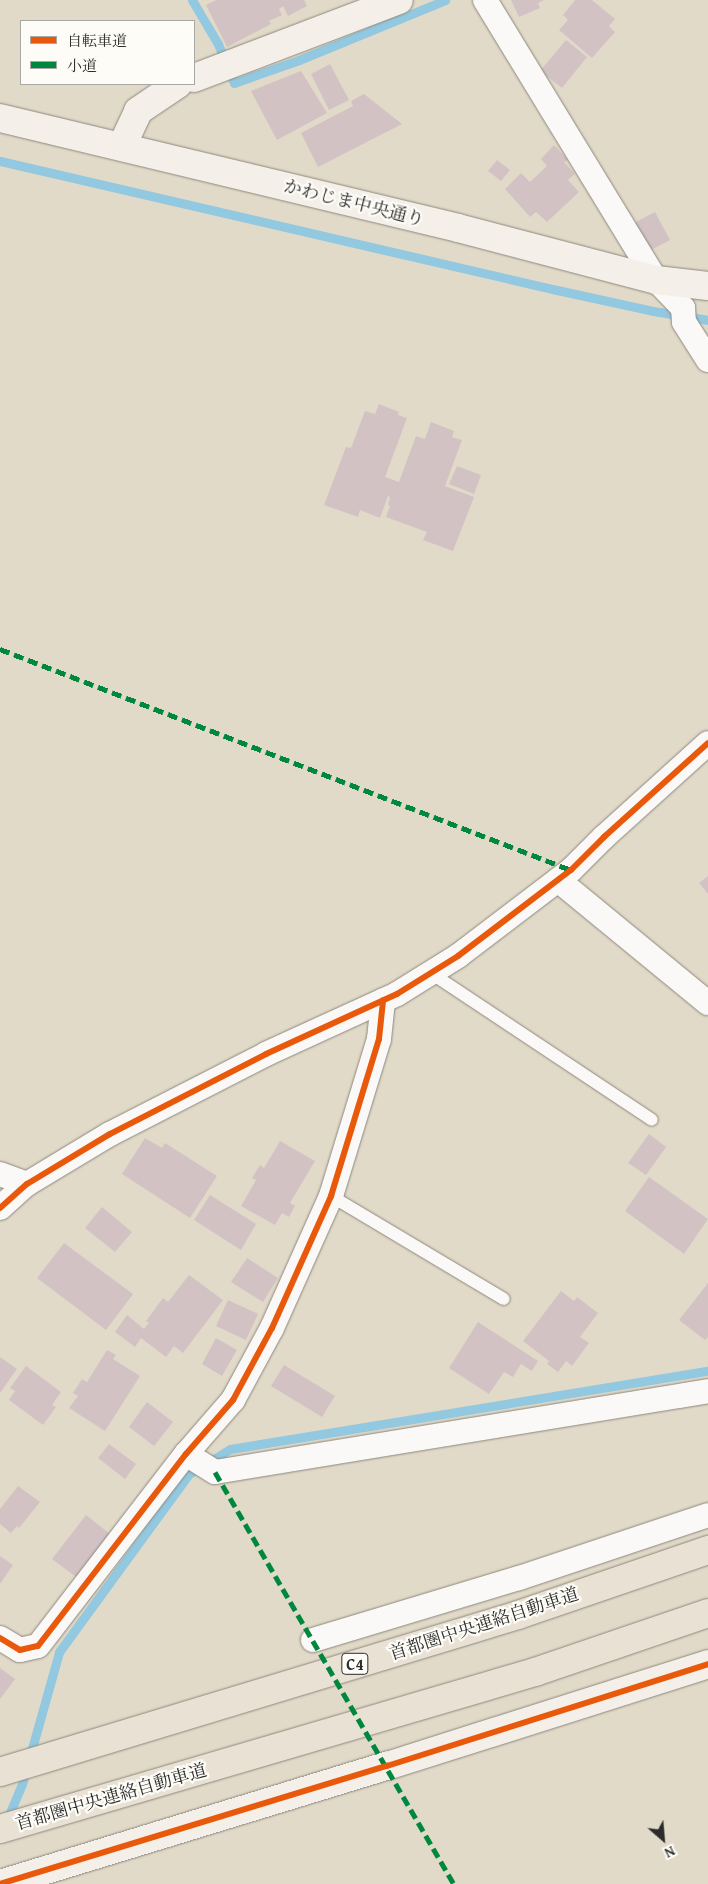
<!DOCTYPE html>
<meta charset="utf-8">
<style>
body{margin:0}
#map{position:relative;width:708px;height:1884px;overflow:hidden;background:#e2dac8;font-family:"Gentium Book Plus","Noto Serif JP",serif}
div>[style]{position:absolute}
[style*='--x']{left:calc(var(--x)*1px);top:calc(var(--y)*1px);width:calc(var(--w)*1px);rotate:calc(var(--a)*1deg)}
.stream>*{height:9px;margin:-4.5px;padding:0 4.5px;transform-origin:4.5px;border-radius:4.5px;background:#92c8e0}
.building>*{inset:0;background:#d3c2c4}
.roads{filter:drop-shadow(0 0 1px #8c887f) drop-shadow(0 0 1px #8c887f)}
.lane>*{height:12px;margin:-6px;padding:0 6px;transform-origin:6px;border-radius:6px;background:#fbf9f7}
.street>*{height:24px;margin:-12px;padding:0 12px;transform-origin:12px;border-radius:12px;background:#fbf9f7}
.secondary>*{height:28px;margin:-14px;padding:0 14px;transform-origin:14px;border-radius:14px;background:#f4f0e9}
.highway>*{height:28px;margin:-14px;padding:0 14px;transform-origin:14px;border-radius:14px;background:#eae1d5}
.quiet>*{height:5px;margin-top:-2.5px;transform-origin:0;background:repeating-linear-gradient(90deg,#00873e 0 10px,transparent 0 15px)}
.cycleway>*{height:6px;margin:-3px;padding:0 3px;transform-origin:3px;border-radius:3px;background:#e8590c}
span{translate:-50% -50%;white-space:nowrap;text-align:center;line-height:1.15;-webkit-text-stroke:4.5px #fdfcf7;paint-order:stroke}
.shield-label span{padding:1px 4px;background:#fdfcf7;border:1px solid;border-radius:4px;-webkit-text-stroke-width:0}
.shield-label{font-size:16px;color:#2b2b2b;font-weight:700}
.street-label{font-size:18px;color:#2b2b2b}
.legend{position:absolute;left:20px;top:20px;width:175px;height:65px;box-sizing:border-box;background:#fdfcf7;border:1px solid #a9a8a5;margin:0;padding:6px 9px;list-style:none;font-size:15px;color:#2b2b2b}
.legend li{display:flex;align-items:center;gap:10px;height:25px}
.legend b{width:25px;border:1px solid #a9a8a5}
.north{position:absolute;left:638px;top:1814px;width:50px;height:50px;-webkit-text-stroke:4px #fdfcf7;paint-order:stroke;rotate:153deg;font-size:14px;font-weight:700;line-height:20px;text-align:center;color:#2b2b2b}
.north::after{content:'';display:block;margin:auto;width:18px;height:22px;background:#2b2b2b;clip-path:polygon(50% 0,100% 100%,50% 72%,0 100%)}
</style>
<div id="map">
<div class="stream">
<div style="--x:192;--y:0;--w:51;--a:59.4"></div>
<div style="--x:218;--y:44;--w:42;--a:67.7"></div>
<div style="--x:234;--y:83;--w:69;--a:-19.5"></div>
<div style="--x:299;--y:60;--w:158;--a:-22.3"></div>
<div style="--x:0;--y:161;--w:572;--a:13.04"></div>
<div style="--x:557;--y:290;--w:98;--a:12.3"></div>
<div style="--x:653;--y:311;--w:56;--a:9.3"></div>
<div style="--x:6;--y:1822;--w:41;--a:-67.2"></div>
<div style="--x:22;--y:1784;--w:137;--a:-74.3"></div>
<div style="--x:59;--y:1652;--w:220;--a:-53.9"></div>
<div style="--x:189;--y:1474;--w:48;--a:-31.4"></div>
<div style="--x:230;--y:1449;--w:484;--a:-9.3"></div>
</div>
<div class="building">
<div style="clip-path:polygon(216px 0,304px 0,307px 6px,288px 16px,283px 6px,279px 9px,282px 15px,269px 21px,271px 24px,227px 47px,206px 5px)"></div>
<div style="clip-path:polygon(511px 0,544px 0,538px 3px,540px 8px,519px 17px)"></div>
<div style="clip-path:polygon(575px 0,592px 0,615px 19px,609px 26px,615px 32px,592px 58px,559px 30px,568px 20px,563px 15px)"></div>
<div style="clip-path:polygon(566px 40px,587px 57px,562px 88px,540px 71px)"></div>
<div style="clip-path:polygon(330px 64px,349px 100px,329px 110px,311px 74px)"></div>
<div style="clip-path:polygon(301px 71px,327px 113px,277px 140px,251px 91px)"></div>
<div style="clip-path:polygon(364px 94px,402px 124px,318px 167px,301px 133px,353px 106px,351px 101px)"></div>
<div style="clip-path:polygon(554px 145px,568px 160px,564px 162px,575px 174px,568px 180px,579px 192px,547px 222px,536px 212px,530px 217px,505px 189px,521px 173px,530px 182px,547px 166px,541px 159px)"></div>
<div style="clip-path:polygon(497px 160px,510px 170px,501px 181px,488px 171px)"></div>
<div style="clip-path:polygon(655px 212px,670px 240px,647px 252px,632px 224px)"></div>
<div style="clip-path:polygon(379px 404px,399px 412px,398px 415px,407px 418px,385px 477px,399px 482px,416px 436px,425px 439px,431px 422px,454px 431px,452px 437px,462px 440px,445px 486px,474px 497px,453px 551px,423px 540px,427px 532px,386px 517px,390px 506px,388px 505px,390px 497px,388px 496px,380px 518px,360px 510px,358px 517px,324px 505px,346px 447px,351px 448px,365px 411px,375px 414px)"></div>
<div style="clip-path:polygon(457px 466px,481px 475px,474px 494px,449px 484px)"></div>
<div style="clip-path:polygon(708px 876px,708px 894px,699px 883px)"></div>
<div style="clip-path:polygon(649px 1134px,666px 1147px,646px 1175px,628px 1163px)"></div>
<div style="clip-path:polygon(145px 1138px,162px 1148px,165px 1143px,217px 1176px,190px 1218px,122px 1174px)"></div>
<div style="clip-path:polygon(280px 1141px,315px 1161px,290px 1203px,295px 1206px,289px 1217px,282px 1213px,275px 1225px,241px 1206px,256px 1180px,252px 1178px,260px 1165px,264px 1168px)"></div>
<div style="clip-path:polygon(649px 1177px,708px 1219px,684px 1254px,625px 1211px)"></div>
<div style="clip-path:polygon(210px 1195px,256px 1224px,241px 1250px,194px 1220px)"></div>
<div style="clip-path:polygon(102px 1207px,132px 1232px,115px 1252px,85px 1228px)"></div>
<div style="clip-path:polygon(64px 1243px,133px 1294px,106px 1330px,37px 1278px)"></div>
<div style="clip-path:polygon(247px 1258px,278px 1278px,263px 1302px,231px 1282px)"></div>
<div style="clip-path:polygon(189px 1275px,223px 1300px,183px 1353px,174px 1346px,166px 1357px,141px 1338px,135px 1347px,115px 1332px,127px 1315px,144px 1329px,149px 1323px,146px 1321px,163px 1298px,168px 1302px)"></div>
<div style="clip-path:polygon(708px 1283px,708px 1337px,705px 1340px,679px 1320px)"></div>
<div style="clip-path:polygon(561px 1291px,574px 1301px,577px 1297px,598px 1313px,580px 1337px,589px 1343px,572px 1366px,566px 1361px,558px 1372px,547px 1364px,549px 1361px,523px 1341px)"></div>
<div style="clip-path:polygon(228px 1300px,258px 1314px,246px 1340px,216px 1326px)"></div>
<div style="clip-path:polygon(478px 1322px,538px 1361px,532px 1371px,521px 1364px,513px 1377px,504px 1372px,489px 1394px,449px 1368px)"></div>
<div style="clip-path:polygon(216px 1338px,237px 1350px,222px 1376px,202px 1364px)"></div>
<div style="clip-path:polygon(107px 1350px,116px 1355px,113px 1359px,140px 1376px,105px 1431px,69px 1408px,78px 1396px,73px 1393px,82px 1379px,87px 1382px)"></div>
<div style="clip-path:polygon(0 1357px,17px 1369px,0 1393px)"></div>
<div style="clip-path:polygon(284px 1365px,335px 1396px,322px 1417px,271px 1386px)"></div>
<div style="clip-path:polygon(26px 1366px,61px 1392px,52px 1405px,56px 1407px,43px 1425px,9px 1400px,15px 1391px,10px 1388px)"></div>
<div style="clip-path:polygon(147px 1402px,173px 1422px,154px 1446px,129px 1427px)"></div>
<div style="clip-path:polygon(109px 1444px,136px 1464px,125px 1479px,98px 1458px)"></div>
<div style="clip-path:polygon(18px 1486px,40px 1502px,19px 1528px,17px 1526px,11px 1533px,0 1524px,0 1509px)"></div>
<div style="clip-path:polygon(86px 1515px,110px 1534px,76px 1577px,52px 1559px)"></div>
<div style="clip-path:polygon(0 1556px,13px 1565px,0 1584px)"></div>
<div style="clip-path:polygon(0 1668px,15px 1679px,0 1699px)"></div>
</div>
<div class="roads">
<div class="lane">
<div style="--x:431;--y:973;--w:265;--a:33.6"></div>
<div style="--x:331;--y:1196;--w:201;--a:30.8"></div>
</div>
<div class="street">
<div style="--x:485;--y:0;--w:328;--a:58.6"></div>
<div style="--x:656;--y:280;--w:39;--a:46"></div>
<div style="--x:683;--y:308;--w:14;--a:86"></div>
<div style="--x:684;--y:322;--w:45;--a:57.7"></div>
<div style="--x:558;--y:880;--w:194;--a:39.4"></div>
<div style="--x:0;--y:1174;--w:29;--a:20"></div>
<div style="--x:0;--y:1208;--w:36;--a:-42"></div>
<div style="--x:27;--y:1184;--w:97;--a:-31.1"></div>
<div style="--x:110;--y:1134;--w:175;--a:-27.1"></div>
<div style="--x:266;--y:1054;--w:144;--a:-24.6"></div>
<div style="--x:397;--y:994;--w:72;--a:-31.9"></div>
<div style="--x:458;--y:956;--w:142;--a:-37.3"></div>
<div style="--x:571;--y:870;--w:47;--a:-45"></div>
<div style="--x:604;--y:837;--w:140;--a:-42.1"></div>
<div style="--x:186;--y:1454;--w:34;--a:32"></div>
<div style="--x:215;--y:1472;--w:500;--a:-9.3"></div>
<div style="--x:0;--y:1638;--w:23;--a:31"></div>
<div style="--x:20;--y:1650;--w:18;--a:-13"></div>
<div style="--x:38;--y:1646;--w:242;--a:-52.4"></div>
<div style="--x:186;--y:1454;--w:72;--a:-49"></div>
<div style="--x:233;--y:1400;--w:82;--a:-61.6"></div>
<div style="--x:272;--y:1328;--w:145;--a:-65.9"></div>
<div style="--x:331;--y:1196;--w:164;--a:-73"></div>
<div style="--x:379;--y:1039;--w:39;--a:-84"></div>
<div style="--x:313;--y:1640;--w:215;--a:-16.8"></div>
<div style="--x:519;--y:1578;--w:199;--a:-18.4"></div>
</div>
<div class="secondary">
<div style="--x:194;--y:78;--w:219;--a:-20.8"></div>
<div style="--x:0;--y:118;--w:471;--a:13.5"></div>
<div style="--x:458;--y:228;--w:205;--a:14.7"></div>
<div style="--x:656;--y:280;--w:52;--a:6.6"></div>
<div style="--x:122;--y:146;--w:38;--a:-65"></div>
<div style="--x:138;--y:111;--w:48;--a:-34"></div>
<div style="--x:0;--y:1884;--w:405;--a:-17"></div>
<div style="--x:387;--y:1766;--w:337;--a:-17.6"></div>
</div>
<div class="highway">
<div style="--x:0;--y:1772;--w:541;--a:-16.86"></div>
<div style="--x:518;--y:1615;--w:201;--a:-18.9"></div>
<div style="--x:0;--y:1829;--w:558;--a:-16.35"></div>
<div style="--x:535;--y:1672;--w:183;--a:-18.8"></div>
</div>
</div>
<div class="quiet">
<div style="--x:0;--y:649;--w:612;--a:21.16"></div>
<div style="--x:215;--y:1472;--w:476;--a:59.9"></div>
</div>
<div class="cycleway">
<div style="--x:0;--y:1208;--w:36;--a:-42"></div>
<div style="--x:27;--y:1184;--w:97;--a:-31.1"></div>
<div style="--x:110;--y:1134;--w:175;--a:-27.1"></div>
<div style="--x:266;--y:1054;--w:144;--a:-24.6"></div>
<div style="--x:397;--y:994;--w:72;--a:-31.9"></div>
<div style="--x:458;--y:956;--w:142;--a:-37.3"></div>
<div style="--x:571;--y:870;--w:47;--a:-45"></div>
<div style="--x:604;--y:837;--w:140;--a:-42.1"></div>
<div style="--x:0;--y:1638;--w:23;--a:31"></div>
<div style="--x:20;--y:1650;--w:18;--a:-13"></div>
<div style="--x:38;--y:1646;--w:242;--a:-52.4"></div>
<div style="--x:186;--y:1454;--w:72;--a:-49"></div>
<div style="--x:233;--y:1400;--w:82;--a:-61.6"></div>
<div style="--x:272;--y:1328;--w:145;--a:-65.9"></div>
<div style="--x:331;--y:1196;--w:164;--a:-73"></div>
<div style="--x:379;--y:1039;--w:39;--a:-84"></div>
<div style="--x:0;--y:1884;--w:405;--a:-17"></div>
<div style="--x:387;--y:1766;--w:337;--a:-17.6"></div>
</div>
<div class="shield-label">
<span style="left:355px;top:1664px">C4</span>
</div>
<div class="street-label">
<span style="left:354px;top:203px;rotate:14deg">かわじま中央通り</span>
<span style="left:484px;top:1624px;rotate:-18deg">首都圏中央連絡自動車道</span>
<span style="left:111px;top:1797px;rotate:-16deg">首都圏中央連絡自動車道</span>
</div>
<ul class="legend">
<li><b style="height:6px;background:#e8590c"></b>自転車道</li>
<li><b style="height:6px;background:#00873e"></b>小道</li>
</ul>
<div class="north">N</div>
</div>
